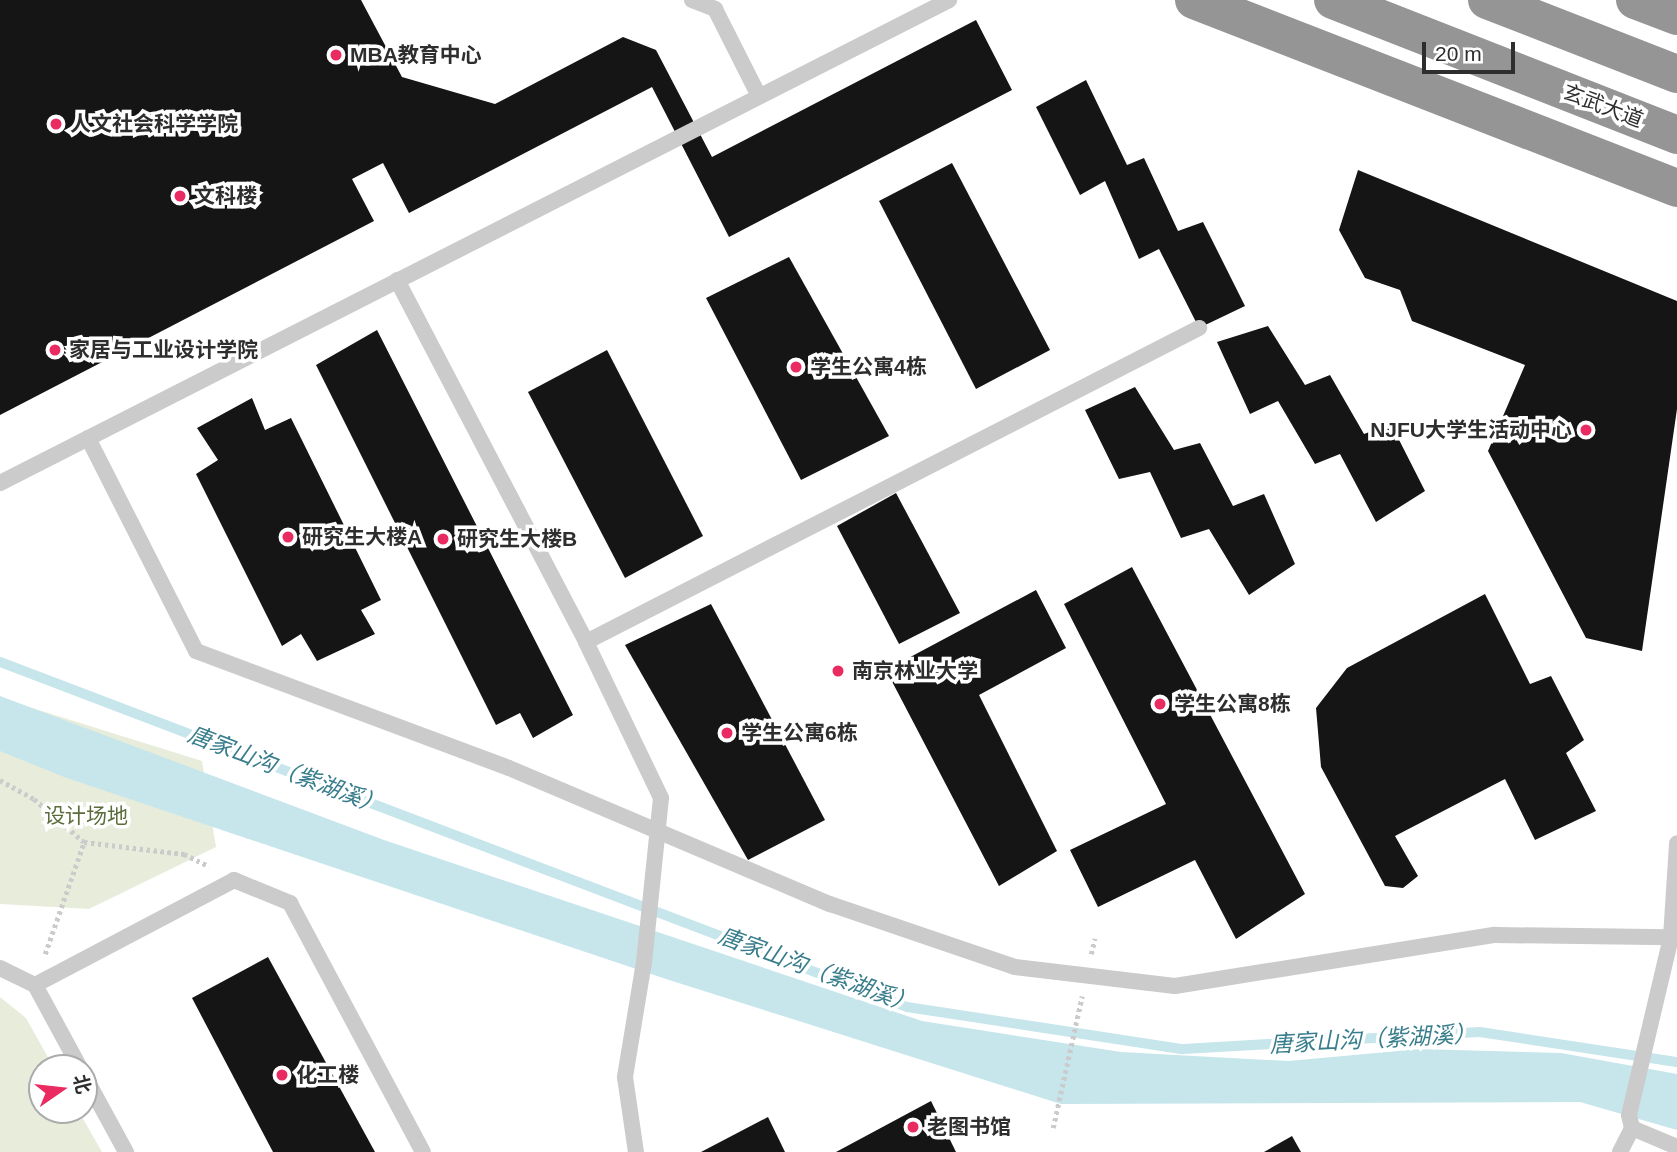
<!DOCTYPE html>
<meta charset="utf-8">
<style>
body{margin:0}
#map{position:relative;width:1677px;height:1152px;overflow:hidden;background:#fff;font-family:Arial,"Noto Sans SC",sans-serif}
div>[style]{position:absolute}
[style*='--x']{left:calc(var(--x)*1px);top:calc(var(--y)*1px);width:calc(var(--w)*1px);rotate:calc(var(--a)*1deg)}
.green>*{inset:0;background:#e8ecdb}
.water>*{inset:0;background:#c6e6ec}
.stream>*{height:10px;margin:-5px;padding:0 5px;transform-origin:5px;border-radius:5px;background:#c6e6ec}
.building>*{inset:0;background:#151515}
.path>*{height:4.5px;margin-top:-2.25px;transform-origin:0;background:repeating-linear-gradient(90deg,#cbcbcb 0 3.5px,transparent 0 7px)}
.lane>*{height:16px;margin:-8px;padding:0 8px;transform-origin:8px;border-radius:8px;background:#cbcbcb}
.highway>*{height:38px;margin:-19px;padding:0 19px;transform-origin:19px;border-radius:19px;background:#959595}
.dots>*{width:19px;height:19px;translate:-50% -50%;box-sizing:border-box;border:4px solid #fff;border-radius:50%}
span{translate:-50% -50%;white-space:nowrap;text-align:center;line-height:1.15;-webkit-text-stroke:7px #fff;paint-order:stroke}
.poi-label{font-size:21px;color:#2e2e2e;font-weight:700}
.left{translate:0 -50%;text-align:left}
.right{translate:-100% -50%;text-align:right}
.street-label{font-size:21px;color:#2e2e2e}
.park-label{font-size:21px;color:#5b6b3a}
.water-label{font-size:23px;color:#387d8c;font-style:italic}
.north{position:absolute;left:28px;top:1054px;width:70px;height:70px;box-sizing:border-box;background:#fff;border:2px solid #ababab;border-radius:50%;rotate:76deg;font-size:19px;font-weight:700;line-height:28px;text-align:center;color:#2e2e2e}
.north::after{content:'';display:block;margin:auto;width:24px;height:32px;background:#ea2b62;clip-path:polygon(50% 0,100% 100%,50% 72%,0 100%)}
.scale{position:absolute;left:1422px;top:42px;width:93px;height:32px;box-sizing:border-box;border:4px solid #2e2e2e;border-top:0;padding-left:9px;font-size:21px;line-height:24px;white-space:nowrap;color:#2e2e2e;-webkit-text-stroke:5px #fff;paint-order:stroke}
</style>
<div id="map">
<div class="green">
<div style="clip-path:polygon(0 698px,202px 761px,216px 847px,89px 909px,0 904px)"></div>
<div style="clip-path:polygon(0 997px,26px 1018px,54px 1068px,42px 1068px,42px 1110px,78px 1110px,102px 1152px,0 1152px)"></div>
</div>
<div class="water">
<div style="clip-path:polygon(0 696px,384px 840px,922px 1021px,1121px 1052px,1288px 1061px,1420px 1049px,1561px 1053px,1677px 1074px,1677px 1130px,1580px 1102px,1061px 1104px,666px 979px,64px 777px,0 751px)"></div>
</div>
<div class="stream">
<div style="--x:0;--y:662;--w:970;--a:20.83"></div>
<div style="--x:907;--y:1007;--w:279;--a:8.7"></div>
<div style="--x:1183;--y:1049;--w:297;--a:-3.3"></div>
<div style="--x:1480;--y:1032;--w:199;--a:8.7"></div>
</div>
<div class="building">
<div style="clip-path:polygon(0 0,361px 0,402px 77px,495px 104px,623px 37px,656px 50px,712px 157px,976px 20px,1012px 90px,729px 237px,652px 87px,409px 213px,383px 163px,352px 179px,374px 221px,0 415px)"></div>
<div style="clip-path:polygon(1086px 80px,1127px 165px,1144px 158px,1178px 231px,1203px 222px,1245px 306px,1199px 328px,1159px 249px,1139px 259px,1105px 181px,1080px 195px,1036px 107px)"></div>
<div style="clip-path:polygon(952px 163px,1050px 350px,976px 389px,879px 201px)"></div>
<div style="clip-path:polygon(1358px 170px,1677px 301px,1677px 409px,1642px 651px,1586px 638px,1488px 451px,1525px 365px,1412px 321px,1400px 290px,1365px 278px,1339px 230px)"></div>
<div style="clip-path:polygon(789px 257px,889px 436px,801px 480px,706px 298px)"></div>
<div style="clip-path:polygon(1268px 326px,1305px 385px,1330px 375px,1364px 434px,1391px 424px,1425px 491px,1376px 522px,1340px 454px,1315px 464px,1278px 401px,1250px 414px,1217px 342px)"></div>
<div style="clip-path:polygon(377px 330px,573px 715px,533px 738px,520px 713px,496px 725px,316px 365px)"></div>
<div style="clip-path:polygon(607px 350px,703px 536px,625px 578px,528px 392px)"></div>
<div style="clip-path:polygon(1135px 387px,1174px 450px,1200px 443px,1233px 506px,1264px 494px,1295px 564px,1249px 595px,1209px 529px,1181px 538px,1150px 472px,1119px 479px,1085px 410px)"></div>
<div style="clip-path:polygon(252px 398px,265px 430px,291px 418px,381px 600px,361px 610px,375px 634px,317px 661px,301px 634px,282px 646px,196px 474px,218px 460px,197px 428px)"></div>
<div style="clip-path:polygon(896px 493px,960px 613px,899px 644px,837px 526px)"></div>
<div style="clip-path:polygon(1132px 567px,1305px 894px,1236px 939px,1195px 860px,1098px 907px,1070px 850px,1166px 804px,1064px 604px)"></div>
<div style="clip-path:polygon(1036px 590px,1066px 648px,979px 695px,1057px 851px,999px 886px,886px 670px)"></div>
<div style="clip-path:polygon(1485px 594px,1530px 684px,1551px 676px,1584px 740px,1566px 753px,1596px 811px,1535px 840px,1505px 779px,1395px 836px,1418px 876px,1403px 888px,1385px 886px,1321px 767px,1316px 708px,1347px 668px)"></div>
<div style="clip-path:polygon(711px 604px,825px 820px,748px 860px,625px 645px)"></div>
<div style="clip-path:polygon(268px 957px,375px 1152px,273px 1152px,192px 998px)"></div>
<div style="clip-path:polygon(931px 1101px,956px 1152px,836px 1152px)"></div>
<div style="clip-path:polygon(768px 1117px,785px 1152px,701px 1152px)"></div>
<div style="clip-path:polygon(1292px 1136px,1301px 1152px,1264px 1152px)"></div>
</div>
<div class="path">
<div style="--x:0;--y:780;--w:39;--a:29"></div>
<div style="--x:34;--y:799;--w:66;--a:40.7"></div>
<div style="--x:84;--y:842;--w:101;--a:6.8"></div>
<div style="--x:184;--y:854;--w:28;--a:26"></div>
<div style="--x:45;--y:954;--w:119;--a:-70.8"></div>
<div style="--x:1091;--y:954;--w:16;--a:-76"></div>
<div style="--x:1053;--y:1128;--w:135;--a:-77.6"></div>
</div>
<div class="lane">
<div style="--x:692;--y:0;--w:25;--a:21"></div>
<div style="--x:715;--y:9;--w:97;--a:63.2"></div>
<div style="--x:397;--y:280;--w:408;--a:62.4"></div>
<div style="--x:586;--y:642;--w:689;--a:-27.12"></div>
<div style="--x:88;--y:438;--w:239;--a:63.1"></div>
<div style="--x:196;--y:651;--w:334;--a:20.5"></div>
<div style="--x:509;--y:768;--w:349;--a:23"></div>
<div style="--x:830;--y:904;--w:195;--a:18.8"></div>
<div style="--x:1015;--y:967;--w:161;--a:6.8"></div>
<div style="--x:1175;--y:986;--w:324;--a:-9.1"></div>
<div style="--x:1495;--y:935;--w:176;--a:0.7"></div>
<div style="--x:0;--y:483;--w:1065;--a:-26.97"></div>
<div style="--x:586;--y:642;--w:173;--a:64.3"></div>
<div style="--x:661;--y:798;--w:165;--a:95.9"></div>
<div style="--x:644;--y:962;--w:117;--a:99.4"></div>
<div style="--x:625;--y:1077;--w:76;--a:81.7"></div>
<div style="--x:0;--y:968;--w:39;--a:26"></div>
<div style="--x:35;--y:985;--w:94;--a:61.5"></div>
<div style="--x:35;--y:985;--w:225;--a:-27.8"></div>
<div style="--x:234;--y:880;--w:61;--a:22.3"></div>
<div style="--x:290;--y:903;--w:282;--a:61.9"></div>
<div style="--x:84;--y:1075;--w:88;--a:61.4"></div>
<div style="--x:1632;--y:1128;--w:49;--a:22.9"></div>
<div style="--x:1620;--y:1152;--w:27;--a:-63"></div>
<div style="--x:1632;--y:1128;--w:13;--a:-103"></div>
<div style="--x:1629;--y:1115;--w:183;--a:-76.7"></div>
<div style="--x:1671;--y:937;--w:94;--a:-86.3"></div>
</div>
<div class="highway">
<div style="--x:1194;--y:0;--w:518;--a:21.27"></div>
<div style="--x:1333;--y:0;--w:370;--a:21.4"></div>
<div style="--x:1487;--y:0;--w:204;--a:21.3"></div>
<div style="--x:1635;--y:0;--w:45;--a:20.9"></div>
</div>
<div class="dots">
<div style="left:336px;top:55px;background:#ea2b62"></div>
<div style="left:56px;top:124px;background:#ea2b62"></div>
<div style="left:180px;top:196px;background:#ea2b62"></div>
<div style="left:55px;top:350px;background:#ea2b62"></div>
<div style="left:796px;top:367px;background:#ea2b62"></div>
<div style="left:1586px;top:430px;background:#ea2b62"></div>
<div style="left:288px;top:537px;background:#ea2b62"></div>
<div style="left:443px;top:539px;background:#ea2b62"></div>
<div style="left:838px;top:671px;background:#ea2b62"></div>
<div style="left:1160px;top:704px;background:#ea2b62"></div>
<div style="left:727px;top:733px;background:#ea2b62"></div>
<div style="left:282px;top:1075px;background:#ea2b62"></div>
<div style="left:913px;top:1127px;background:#ea2b62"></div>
</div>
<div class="poi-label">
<span class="left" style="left:350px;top:55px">MBA教育中心</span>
<span class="left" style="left:70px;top:124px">人文社会科学学院</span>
<span class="left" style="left:194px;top:196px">文科楼</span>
<span class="left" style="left:69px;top:350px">家居与工业设计学院</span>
<span class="left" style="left:810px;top:367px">学生公寓4栋</span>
<span class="right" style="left:1572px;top:430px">NJFU大学生活动中心</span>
<span class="left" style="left:302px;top:537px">研究生大楼A</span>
<span class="left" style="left:457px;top:539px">研究生大楼B</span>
<span class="left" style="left:852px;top:671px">南京林业大学</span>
<span class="left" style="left:1174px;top:704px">学生公寓8栋</span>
<span class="left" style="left:741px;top:733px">学生公寓6栋</span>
<span class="left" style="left:296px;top:1075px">化工楼</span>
<span class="left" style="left:927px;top:1127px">老图书馆</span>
</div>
<div class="street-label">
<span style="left:1603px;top:106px;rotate:21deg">玄武大道</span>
</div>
<div class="park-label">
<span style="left:86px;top:816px">设计场地</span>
</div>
<div class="water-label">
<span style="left:286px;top:770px;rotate:21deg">唐家山沟（紫湖溪）</span>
<span style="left:817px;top:970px;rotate:20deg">唐家山沟（紫湖溪）</span>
<span style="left:1373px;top:1039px;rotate:-3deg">唐家山沟（紫湖溪）</span>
</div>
<div class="north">北</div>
<div class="scale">20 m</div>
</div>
